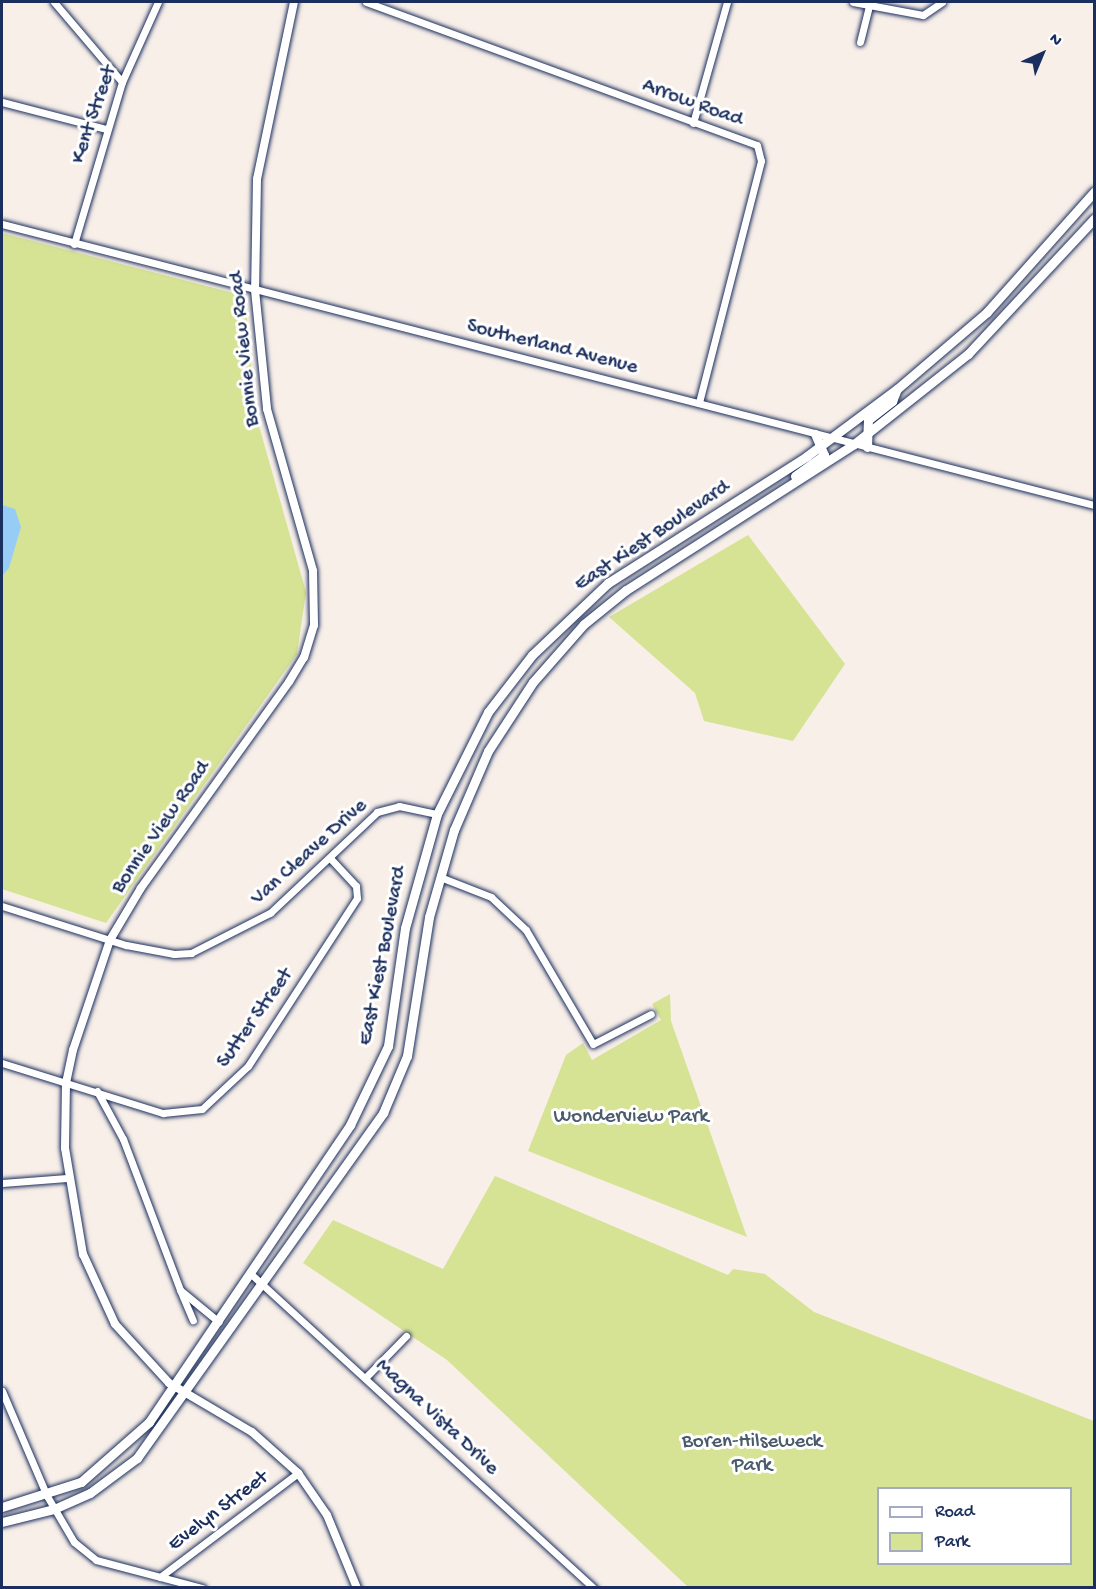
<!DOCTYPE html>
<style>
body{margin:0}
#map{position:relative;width:1096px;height:1589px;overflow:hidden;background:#f8efe9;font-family:"Gochi Hand",sans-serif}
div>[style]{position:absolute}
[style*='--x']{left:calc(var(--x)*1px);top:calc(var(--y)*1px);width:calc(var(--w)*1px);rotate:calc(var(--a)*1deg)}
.green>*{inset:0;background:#d6e395}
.water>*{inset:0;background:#96ccf5}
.roads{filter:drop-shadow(0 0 2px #1b2f5e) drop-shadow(0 0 2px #1b2f5e)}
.minor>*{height:7px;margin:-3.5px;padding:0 3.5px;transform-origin:3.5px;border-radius:3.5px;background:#fff}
.tertiary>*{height:8px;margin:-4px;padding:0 4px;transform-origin:4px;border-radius:4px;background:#fff}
.secondary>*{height:9px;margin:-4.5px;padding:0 4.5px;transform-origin:4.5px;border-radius:4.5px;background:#fff}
span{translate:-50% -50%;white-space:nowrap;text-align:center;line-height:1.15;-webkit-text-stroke:6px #fff;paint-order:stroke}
.street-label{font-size:21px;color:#1b2f5e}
.park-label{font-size:21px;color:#4a5c6c}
.frame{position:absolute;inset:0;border:3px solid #1b2f5e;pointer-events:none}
.legend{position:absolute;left:877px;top:1487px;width:195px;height:78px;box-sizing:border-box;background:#fff;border:2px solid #a4acbf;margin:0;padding:8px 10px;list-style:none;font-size:18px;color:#1b2f5e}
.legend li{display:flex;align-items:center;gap:12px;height:30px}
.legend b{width:30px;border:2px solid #a4acbf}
.north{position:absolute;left:1012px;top:24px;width:60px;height:60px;-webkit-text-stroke:4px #fff;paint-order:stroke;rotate:44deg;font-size:16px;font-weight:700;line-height:24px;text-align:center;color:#1b2f5e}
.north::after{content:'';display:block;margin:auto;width:21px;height:27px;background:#1b2f5e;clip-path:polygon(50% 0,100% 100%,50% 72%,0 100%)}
</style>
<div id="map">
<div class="green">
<div style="clip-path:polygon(2px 233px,245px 296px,256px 415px,306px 592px,297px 654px,106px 923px,2px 889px)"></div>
<div style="clip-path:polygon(748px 535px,845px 664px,793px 741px,704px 721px,695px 693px,609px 617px)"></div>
<div style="clip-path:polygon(670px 994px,671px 1021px,747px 1237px,528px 1151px,566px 1055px,583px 1043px,592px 1060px,661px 1020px,652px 1004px)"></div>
<div style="clip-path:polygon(evenodd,495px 1176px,728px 1275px,733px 1269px,765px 1274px,814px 1312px,1094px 1421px,1094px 1587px,688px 1587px,447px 1360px,303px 1263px,333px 1220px,443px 1269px,495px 1176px,878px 1488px,1070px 1488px,1070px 1564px,878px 1564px,878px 1488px)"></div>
</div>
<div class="water">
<div style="clip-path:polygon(2px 505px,15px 509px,21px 527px,9px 568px,2px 576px)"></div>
</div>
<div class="roads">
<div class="minor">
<div style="--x:54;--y:2;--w:105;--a:49.6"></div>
<div style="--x:366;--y:2;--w:416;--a:20.1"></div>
<div style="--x:757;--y:145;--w:16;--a:76"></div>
<div style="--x:761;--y:161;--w:249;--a:104.4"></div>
<div style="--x:853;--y:2;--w:71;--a:10.5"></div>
<div style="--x:923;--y:15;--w:23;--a:-34"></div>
<div style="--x:860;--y:42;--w:37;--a:-76"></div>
<div style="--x:2;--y:102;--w:107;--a:14.6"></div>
<div style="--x:693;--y:123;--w:126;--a:-74.3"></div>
<div style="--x:2;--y:224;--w:1128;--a:14.43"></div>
<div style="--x:74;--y:244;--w:169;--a:-73.5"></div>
<div style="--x:122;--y:82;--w:88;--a:-65.8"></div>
<div style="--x:440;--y:877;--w:55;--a:21.4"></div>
<div style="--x:491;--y:897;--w:48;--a:43.3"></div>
<div style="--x:526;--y:930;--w:132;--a:59.6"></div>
<div style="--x:593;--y:1044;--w:65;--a:-27.3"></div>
<div style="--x:2;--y:906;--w:130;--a:17.5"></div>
<div style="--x:126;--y:945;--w:49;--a:10.6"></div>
<div style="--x:174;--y:954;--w:17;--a:-3"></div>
<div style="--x:191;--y:953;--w:89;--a:-26.9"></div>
<div style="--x:270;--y:913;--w:147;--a:-43.3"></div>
<div style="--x:377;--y:812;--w:23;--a:-15"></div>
<div style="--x:399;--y:806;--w:39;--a:12"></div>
<div style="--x:2;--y:1063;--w:169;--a:17.3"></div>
<div style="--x:163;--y:1113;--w:39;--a:-6"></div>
<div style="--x:202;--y:1109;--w:63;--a:-43.1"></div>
<div style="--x:248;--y:1066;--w:200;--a:-57"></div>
<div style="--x:357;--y:898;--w:12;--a:-95"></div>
<div style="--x:356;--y:886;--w:38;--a:-133"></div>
<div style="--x:97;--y:1091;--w:55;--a:61.6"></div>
<div style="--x:123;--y:1139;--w:161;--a:69.3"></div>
<div style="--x:180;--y:1290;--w:50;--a:39.4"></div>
<div style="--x:2;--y:1183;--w:65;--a:-4.4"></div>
<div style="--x:252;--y:1275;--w:464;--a:42.5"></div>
<div style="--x:180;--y:1290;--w:33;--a:67"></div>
<div style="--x:367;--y:1376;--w:56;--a:-45.7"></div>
<div style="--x:2;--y:1391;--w:114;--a:66.8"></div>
<div style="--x:47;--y:1496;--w:53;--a:59.6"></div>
<div style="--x:74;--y:1542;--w:28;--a:39"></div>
<div style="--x:96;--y:1560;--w:110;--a:14.8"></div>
<div style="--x:160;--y:1577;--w:173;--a:-37"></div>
</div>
<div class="tertiary">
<div style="--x:294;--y:2;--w:181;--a:101.8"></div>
<div style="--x:257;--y:179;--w:111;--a:91"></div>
<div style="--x:255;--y:290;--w:120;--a:84.2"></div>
<div style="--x:267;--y:409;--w:168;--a:74.1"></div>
<div style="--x:313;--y:571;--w:54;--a:88.9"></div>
<div style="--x:314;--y:625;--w:34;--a:107"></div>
<div style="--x:304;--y:657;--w:29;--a:121"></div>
<div style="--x:289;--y:682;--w:254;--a:125.7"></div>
<div style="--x:141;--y:888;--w:61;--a:120.8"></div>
<div style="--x:110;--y:940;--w:116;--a:108.6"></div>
<div style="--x:73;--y:1050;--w:35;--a:102"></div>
<div style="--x:66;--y:1084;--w:64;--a:90.9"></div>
<div style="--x:65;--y:1148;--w:108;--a:80.4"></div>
<div style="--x:83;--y:1254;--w:77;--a:65.4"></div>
<div style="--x:115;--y:1324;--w:80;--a:47.5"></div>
<div style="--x:169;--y:1383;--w:96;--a:30.6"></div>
<div style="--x:252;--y:1432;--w:62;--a:41.7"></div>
<div style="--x:298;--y:1473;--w:51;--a:55.4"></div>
<div style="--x:327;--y:1515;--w:79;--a:67.7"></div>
</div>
<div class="secondary">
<div style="--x:867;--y:447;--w:27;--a:-88"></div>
<div style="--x:868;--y:420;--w:31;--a:-38"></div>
<div style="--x:892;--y:401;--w:11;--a:-68"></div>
<div style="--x:795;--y:476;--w:36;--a:-36"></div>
<div style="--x:824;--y:455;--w:23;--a:-113"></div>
<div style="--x:2;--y:1507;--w:83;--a:-17.6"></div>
<div style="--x:81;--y:1482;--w:91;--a:-41.4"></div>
<div style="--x:149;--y:1422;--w:359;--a:-55.9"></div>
<div style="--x:350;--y:1125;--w:88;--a:-64.3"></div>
<div style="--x:388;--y:1046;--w:119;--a:-81.8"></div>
<div style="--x:405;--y:928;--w:118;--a:-74.3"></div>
<div style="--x:437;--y:814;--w:114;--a:-63.4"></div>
<div style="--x:488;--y:712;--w:72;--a:-52.3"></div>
<div style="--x:532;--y:655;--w:105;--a:-43.5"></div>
<div style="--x:608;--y:583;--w:236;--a:-32.5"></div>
<div style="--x:807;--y:456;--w:112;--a:-36.7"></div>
<div style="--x:897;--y:389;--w:118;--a:-40.5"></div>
<div style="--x:987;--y:312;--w:161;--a:-48.3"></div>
<div style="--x:2;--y:1522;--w:54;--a:-14"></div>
<div style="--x:54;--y:1509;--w:39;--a:-24"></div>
<div style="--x:90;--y:1493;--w:59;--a:-36.7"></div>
<div style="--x:137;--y:1458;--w:424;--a:-54.5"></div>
<div style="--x:383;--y:1113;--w:62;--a:-67.2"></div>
<div style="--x:407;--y:1056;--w:141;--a:-81"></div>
<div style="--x:429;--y:917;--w:91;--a:-74"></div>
<div style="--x:454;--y:830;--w:86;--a:-66.7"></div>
<div style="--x:488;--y:751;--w:82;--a:-56.9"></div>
<div style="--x:533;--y:682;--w:77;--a:-48.7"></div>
<div style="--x:584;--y:624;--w:54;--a:-39"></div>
<div style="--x:626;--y:590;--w:271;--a:-32.6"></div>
<div style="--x:854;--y:444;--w:145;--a:-38.3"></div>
<div style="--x:968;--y:354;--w:185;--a:-47"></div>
</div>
</div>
<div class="street-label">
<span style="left:692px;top:104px;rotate:20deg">Arrow Road</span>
<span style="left:95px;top:115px;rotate:-71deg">Kent Street</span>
<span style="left:552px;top:348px;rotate:14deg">Southerland Avenue</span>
<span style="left:246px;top:349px;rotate:-96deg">Bonnie View Road</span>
<span style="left:653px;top:537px;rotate:-34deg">East Kiest Boulevard</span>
<span style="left:162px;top:828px;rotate:-55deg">Bonnie View Road</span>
<span style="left:310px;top:853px;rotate:-42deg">Van Cleave Drive</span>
<span style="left:384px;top:956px;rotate:-79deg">East Kiest Boulevard</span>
<span style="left:256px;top:1019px;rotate:-55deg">Sutter Street</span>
<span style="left:436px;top:1418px;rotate:43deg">Magna Vista Drive</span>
<span style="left:219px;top:1512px;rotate:-37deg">Evelyn Street</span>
</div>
<div class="park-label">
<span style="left:631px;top:1118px">Wonderview Park</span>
<span style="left:752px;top:1455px">Boren-Hilseweck<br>Park</span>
</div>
<div class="frame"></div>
<ul class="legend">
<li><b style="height:8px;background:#fff"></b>Road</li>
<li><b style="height:16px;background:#d6e395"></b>Park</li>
</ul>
<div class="north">N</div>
</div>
